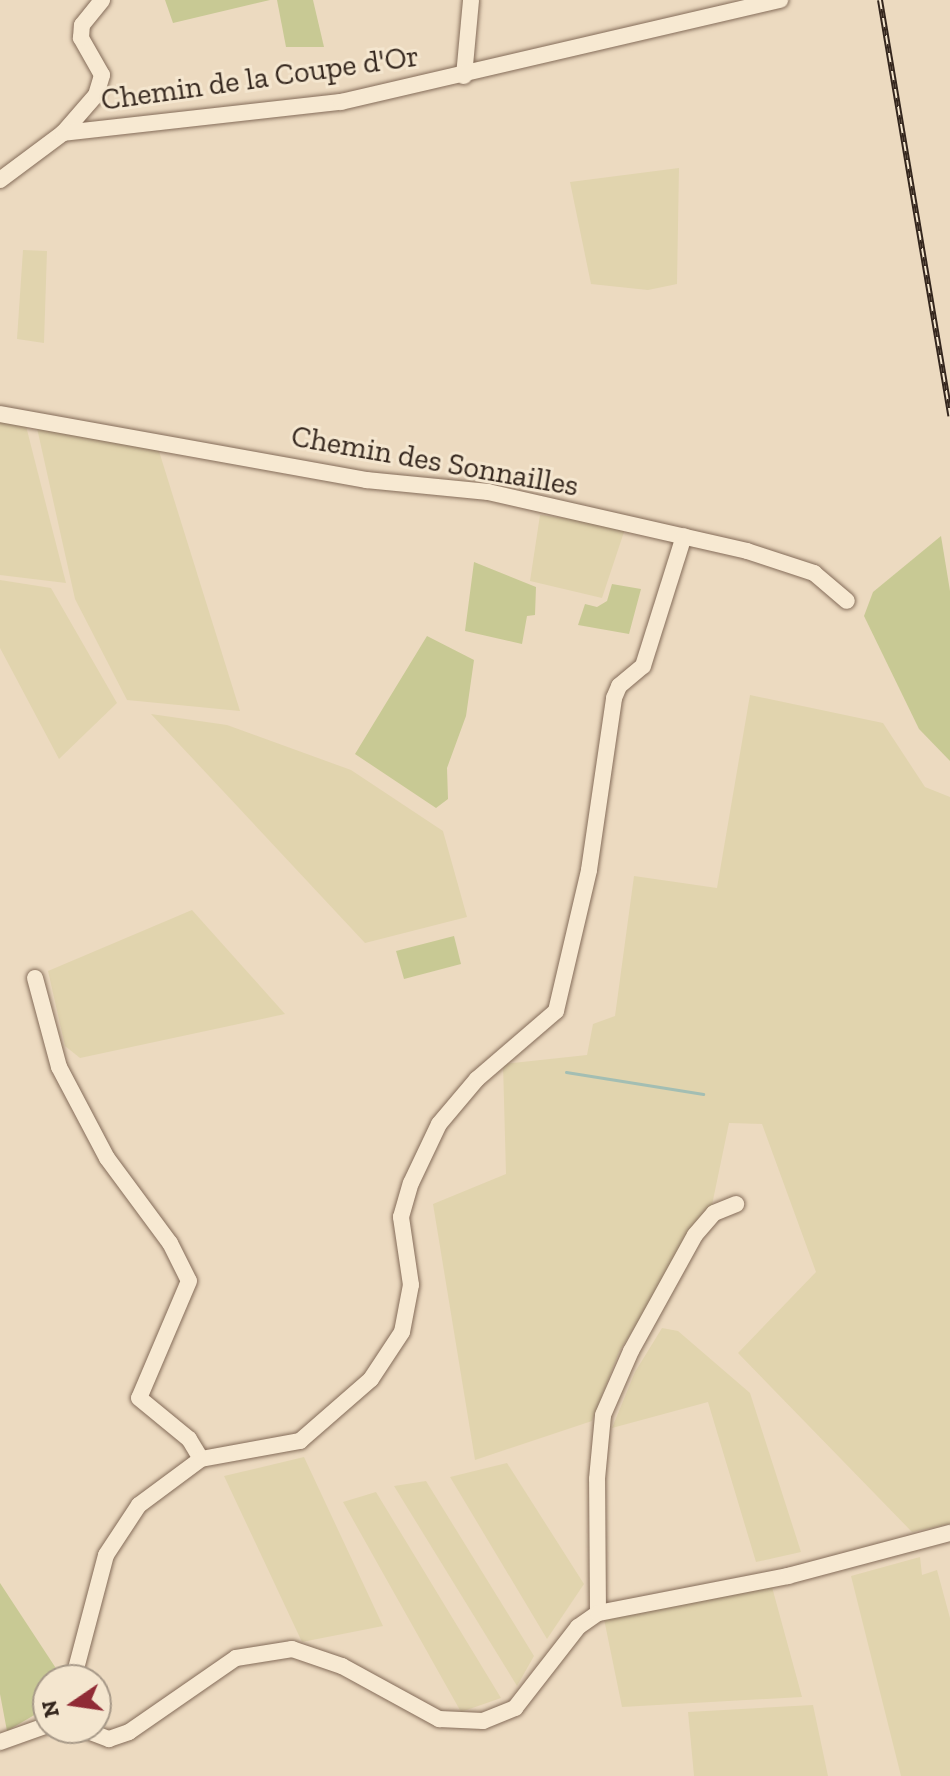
<!DOCTYPE html>
<style>
body{margin:0}
#map{position:relative;width:950px;height:1776px;overflow:hidden;background:#ecdac0;font-family:"Zilla Slab",serif}
div>[style]{position:absolute}
[style*='--x']{left:calc(var(--x)*1px);top:calc(var(--y)*1px);width:calc(var(--w)*1px);rotate:calc(var(--a)*1deg)}
.farmland>*{inset:0;background:#e1d4ae}
.green>*{inset:0;background:#c8c994}
.stream>*{height:3px;margin:-1.5px;padding:0 1.5px;transform-origin:1.5px;border-radius:1.5px;background:#a3beb3}
.roads{filter:drop-shadow(0 0 2px #846c59) drop-shadow(0 0 2px #846c59)}
.minor>*{height:16px;margin:-8px;padding:0 8px;transform-origin:8px;border-radius:8px;background:#f7e9d2}
.rail>*{height:6px;margin-top:-3px;transform-origin:0;background:repeating-linear-gradient(90deg,#f4e6cf 0 9px,#34261d 0 18px);box-sizing:border-box;border-block:2px solid #34261d}
span{translate:-50% -50%;white-space:nowrap;text-align:center;line-height:1.15;-webkit-text-stroke:6px #f4e6cf;paint-order:stroke}
.street-label{font-size:30px;color:#34261d}
.north{position:absolute;left:32px;top:1664px;width:80px;height:80px;box-sizing:border-box;background:#f4e6cf;border:2px solid #a79988;border-radius:50%;rotate:257deg;font-size:22px;font-weight:700;line-height:32px;text-align:center;color:#34261d}
.north::after{content:'';display:block;margin:auto;width:28px;height:36px;background:#902b35;clip-path:polygon(50% 0,100% 100%,50% 72%,0 100%)}
</style>
<div id="map">
<div class="farmland">
<div style="clip-path:polygon(679px 168px,677px 284px,648px 290px,591px 284px,570px 182px)"></div>
<div style="clip-path:polygon(23px 250px,47px 251px,44px 343px,17px 339px)"></div>
<div style="clip-path:polygon(0 421px,26px 426px,66px 583px,0 575px)"></div>
<div style="clip-path:polygon(37px 428px,158px 448px,240px 711px,127px 700px,75px 599px)"></div>
<div style="clip-path:polygon(540px 515px,626px 526px,602px 598px,530px 581px)"></div>
<div style="clip-path:polygon(0 580px,51px 588px,117px 703px,59px 759px,0 648px)"></div>
<div style="clip-path:polygon(750px 695px,883px 723px,925px 787px,950px 797px,950px 1524px,912px 1532px,738px 1353px,816px 1272px,762px 1124px,729px 1123px,712px 1205px,619px 1352px,592px 1421px,475px 1460px,433px 1204px,506px 1174px,503px 1064px,587px 1055px,593px 1024px,615px 1016px,634px 876px,717px 888px)"></div>
<div style="clip-path:polygon(151px 714px,227px 725px,351px 770px,443px 831px,467px 917px,365px 943px)"></div>
<div style="clip-path:polygon(192px 910px,285px 1014px,80px 1058px,65px 1046px,48px 971px)"></div>
<div style="clip-path:polygon(662px 1328px,678px 1331px,750px 1393px,801px 1552px,756px 1562px,708px 1402px,612px 1428px,635px 1372px)"></div>
<div style="clip-path:polygon(304px 1457px,383px 1626px,302px 1642px,224px 1476px)"></div>
<div style="clip-path:polygon(507px 1463px,584px 1584px,547px 1639px,450px 1477px)"></div>
<div style="clip-path:polygon(426px 1481px,534px 1656px,517px 1686px,394px 1486px)"></div>
<div style="clip-path:polygon(376px 1492px,501px 1698px,461px 1712px,343px 1502px)"></div>
<div style="clip-path:polygon(920px 1557px,922px 1575px,937px 1570px,950px 1618px,950px 1776px,901px 1776px,851px 1576px)"></div>
<div style="clip-path:polygon(772px 1587px,802px 1697px,622px 1707px,604px 1619px)"></div>
<div style="clip-path:polygon(813px 1705px,828px 1776px,694px 1776px,688px 1712px)"></div>
</div>
<div class="green">
<div style="clip-path:polygon(165px 0,270px 0,173px 23px)"></div>
<div style="clip-path:polygon(277px 0,313px 0,324px 47px,286px 47px)"></div>
<div style="clip-path:polygon(941px 536px,950px 591px,950px 761px,919px 729px,864px 616px,873px 592px)"></div>
<div style="clip-path:polygon(474px 562px,536px 587px,535px 615px,527px 616px,522px 644px,465px 631px)"></div>
<div style="clip-path:polygon(612px 584px,641px 589px,629px 634px,578px 625px,585px 604px,597px 607px,607px 601px)"></div>
<div style="clip-path:polygon(427px 636px,474px 660px,466px 716px,447px 768px,448px 799px,436px 808px,355px 754px)"></div>
<div style="clip-path:polygon(454px 936px,461px 964px,404px 979px,396px 951px)"></div>
<div style="clip-path:polygon(0 1583px,63px 1679px,48px 1680px,48px 1707px,7px 1731px,0 1694px)"></div>
</div>
<div class="stream">
<div style="--x:566;--y:1072;--w:139;--a:9.1"></div>
</div>
<div class="roads">
<div class="minor">
<div style="--x:464;--y:76;--w:76;--a:-84.7"></div>
<div style="--x:63;--y:133;--w:50;--a:-49"></div>
<div style="--x:96;--y:95;--w:21;--a:-73"></div>
<div style="--x:102;--y:75;--w:43;--a:-119.6"></div>
<div style="--x:81;--y:38;--w:13;--a:-86"></div>
<div style="--x:82;--y:25;--w:32;--a:-51"></div>
<div style="--x:0;--y:180;--w:79;--a:-36.7"></div>
<div style="--x:63;--y:133;--w:280;--a:-6.4"></div>
<div style="--x:341;--y:102;--w:451;--a:-13.1"></div>
<div style="--x:0;--y:414;--w:372;--a:10.2"></div>
<div style="--x:366;--y:480;--w:123;--a:5.6"></div>
<div style="--x:488;--y:492;--w:266;--a:12.8"></div>
<div style="--x:747;--y:551;--w:71;--a:18.2"></div>
<div style="--x:814;--y:573;--w:43;--a:40.3"></div>
<div style="--x:35;--y:978;--w:92;--a:74.9"></div>
<div style="--x:59;--y:1067;--w:103;--a:62.2"></div>
<div style="--x:107;--y:1158;--w:106;--a:53.5"></div>
<div style="--x:170;--y:1243;--w:42;--a:63.4"></div>
<div style="--x:189;--y:1281;--w:127;--a:113.1"></div>
<div style="--x:139;--y:1398;--w:65;--a:39.4"></div>
<div style="--x:189;--y:1439;--w:23;--a:59"></div>
<div style="--x:598;--y:1613;--w:134;--a:-90.4"></div>
<div style="--x:597;--y:1479;--w:64;--a:-84.6"></div>
<div style="--x:603;--y:1415;--w:70;--a:-66.4"></div>
<div style="--x:631;--y:1351;--w:132;--a:-61.1"></div>
<div style="--x:695;--y:1235;--w:29;--a:-49"></div>
<div style="--x:714;--y:1213;--w:24;--a:-22"></div>
<div style="--x:73;--y:1680;--w:129;--a:-75.2"></div>
<div style="--x:106;--y:1555;--w:60;--a:-56.6"></div>
<div style="--x:139;--y:1505;--w:77;--a:-36.6"></div>
<div style="--x:201;--y:1459;--w:101;--a:-10.3"></div>
<div style="--x:300;--y:1441;--w:94;--a:-41.1"></div>
<div style="--x:371;--y:1379;--w:56;--a:-56.6"></div>
<div style="--x:402;--y:1332;--w:48;--a:-79.2"></div>
<div style="--x:411;--y:1285;--w:69;--a:-98.4"></div>
<div style="--x:401;--y:1217;--w:35;--a:-74"></div>
<div style="--x:411;--y:1183;--w:65;--a:-64.6"></div>
<div style="--x:439;--y:1124;--w:59;--a:-49.8"></div>
<div style="--x:477;--y:1079;--w:104;--a:-40.7"></div>
<div style="--x:556;--y:1011;--w:145;--a:-76.8"></div>
<div style="--x:589;--y:870;--w:174;--a:-81.7"></div>
<div style="--x:614;--y:698;--w:13;--a:-67"></div>
<div style="--x:619;--y:686;--w:31;--a:-40"></div>
<div style="--x:643;--y:666;--w:136;--a:-72.5"></div>
<div style="--x:80;--y:1728;--w:31;--a:21"></div>
<div style="--x:109;--y:1739;--w:21;--a:-19"></div>
<div style="--x:129;--y:1732;--w:130;--a:-34.7"></div>
<div style="--x:236;--y:1658;--w:57;--a:-9.1"></div>
<div style="--x:292;--y:1649;--w:53;--a:18.8"></div>
<div style="--x:342;--y:1666;--w:111;--a:28.7"></div>
<div style="--x:439;--y:1719;--w:44;--a:2.6"></div>
<div style="--x:483;--y:1721;--w:35;--a:-22"></div>
<div style="--x:515;--y:1708;--w:103;--a:-52.1"></div>
<div style="--x:578;--y:1627;--w:24;--a:-35"></div>
<div style="--x:598;--y:1613;--w:194;--a:-11"></div>
<div style="--x:788;--y:1576;--w:168;--a:-14.9"></div>
<div style="--x:0;--y:1742;--w:51;--a:-19.5"></div>
</div>
</div>
<div class="rail">
<div style="--x:880;--y:0;--w:422;--a:80.4"></div>
</div>
<div class="street-label">
<span style="left:260px;top:78px;rotate:-8deg">Chemin de la Coupe d'Or</span>
<span style="left:435px;top:461px;rotate:10deg">Chemin des Sonnailles</span>
</div>
<div class="north">N</div>
</div>
